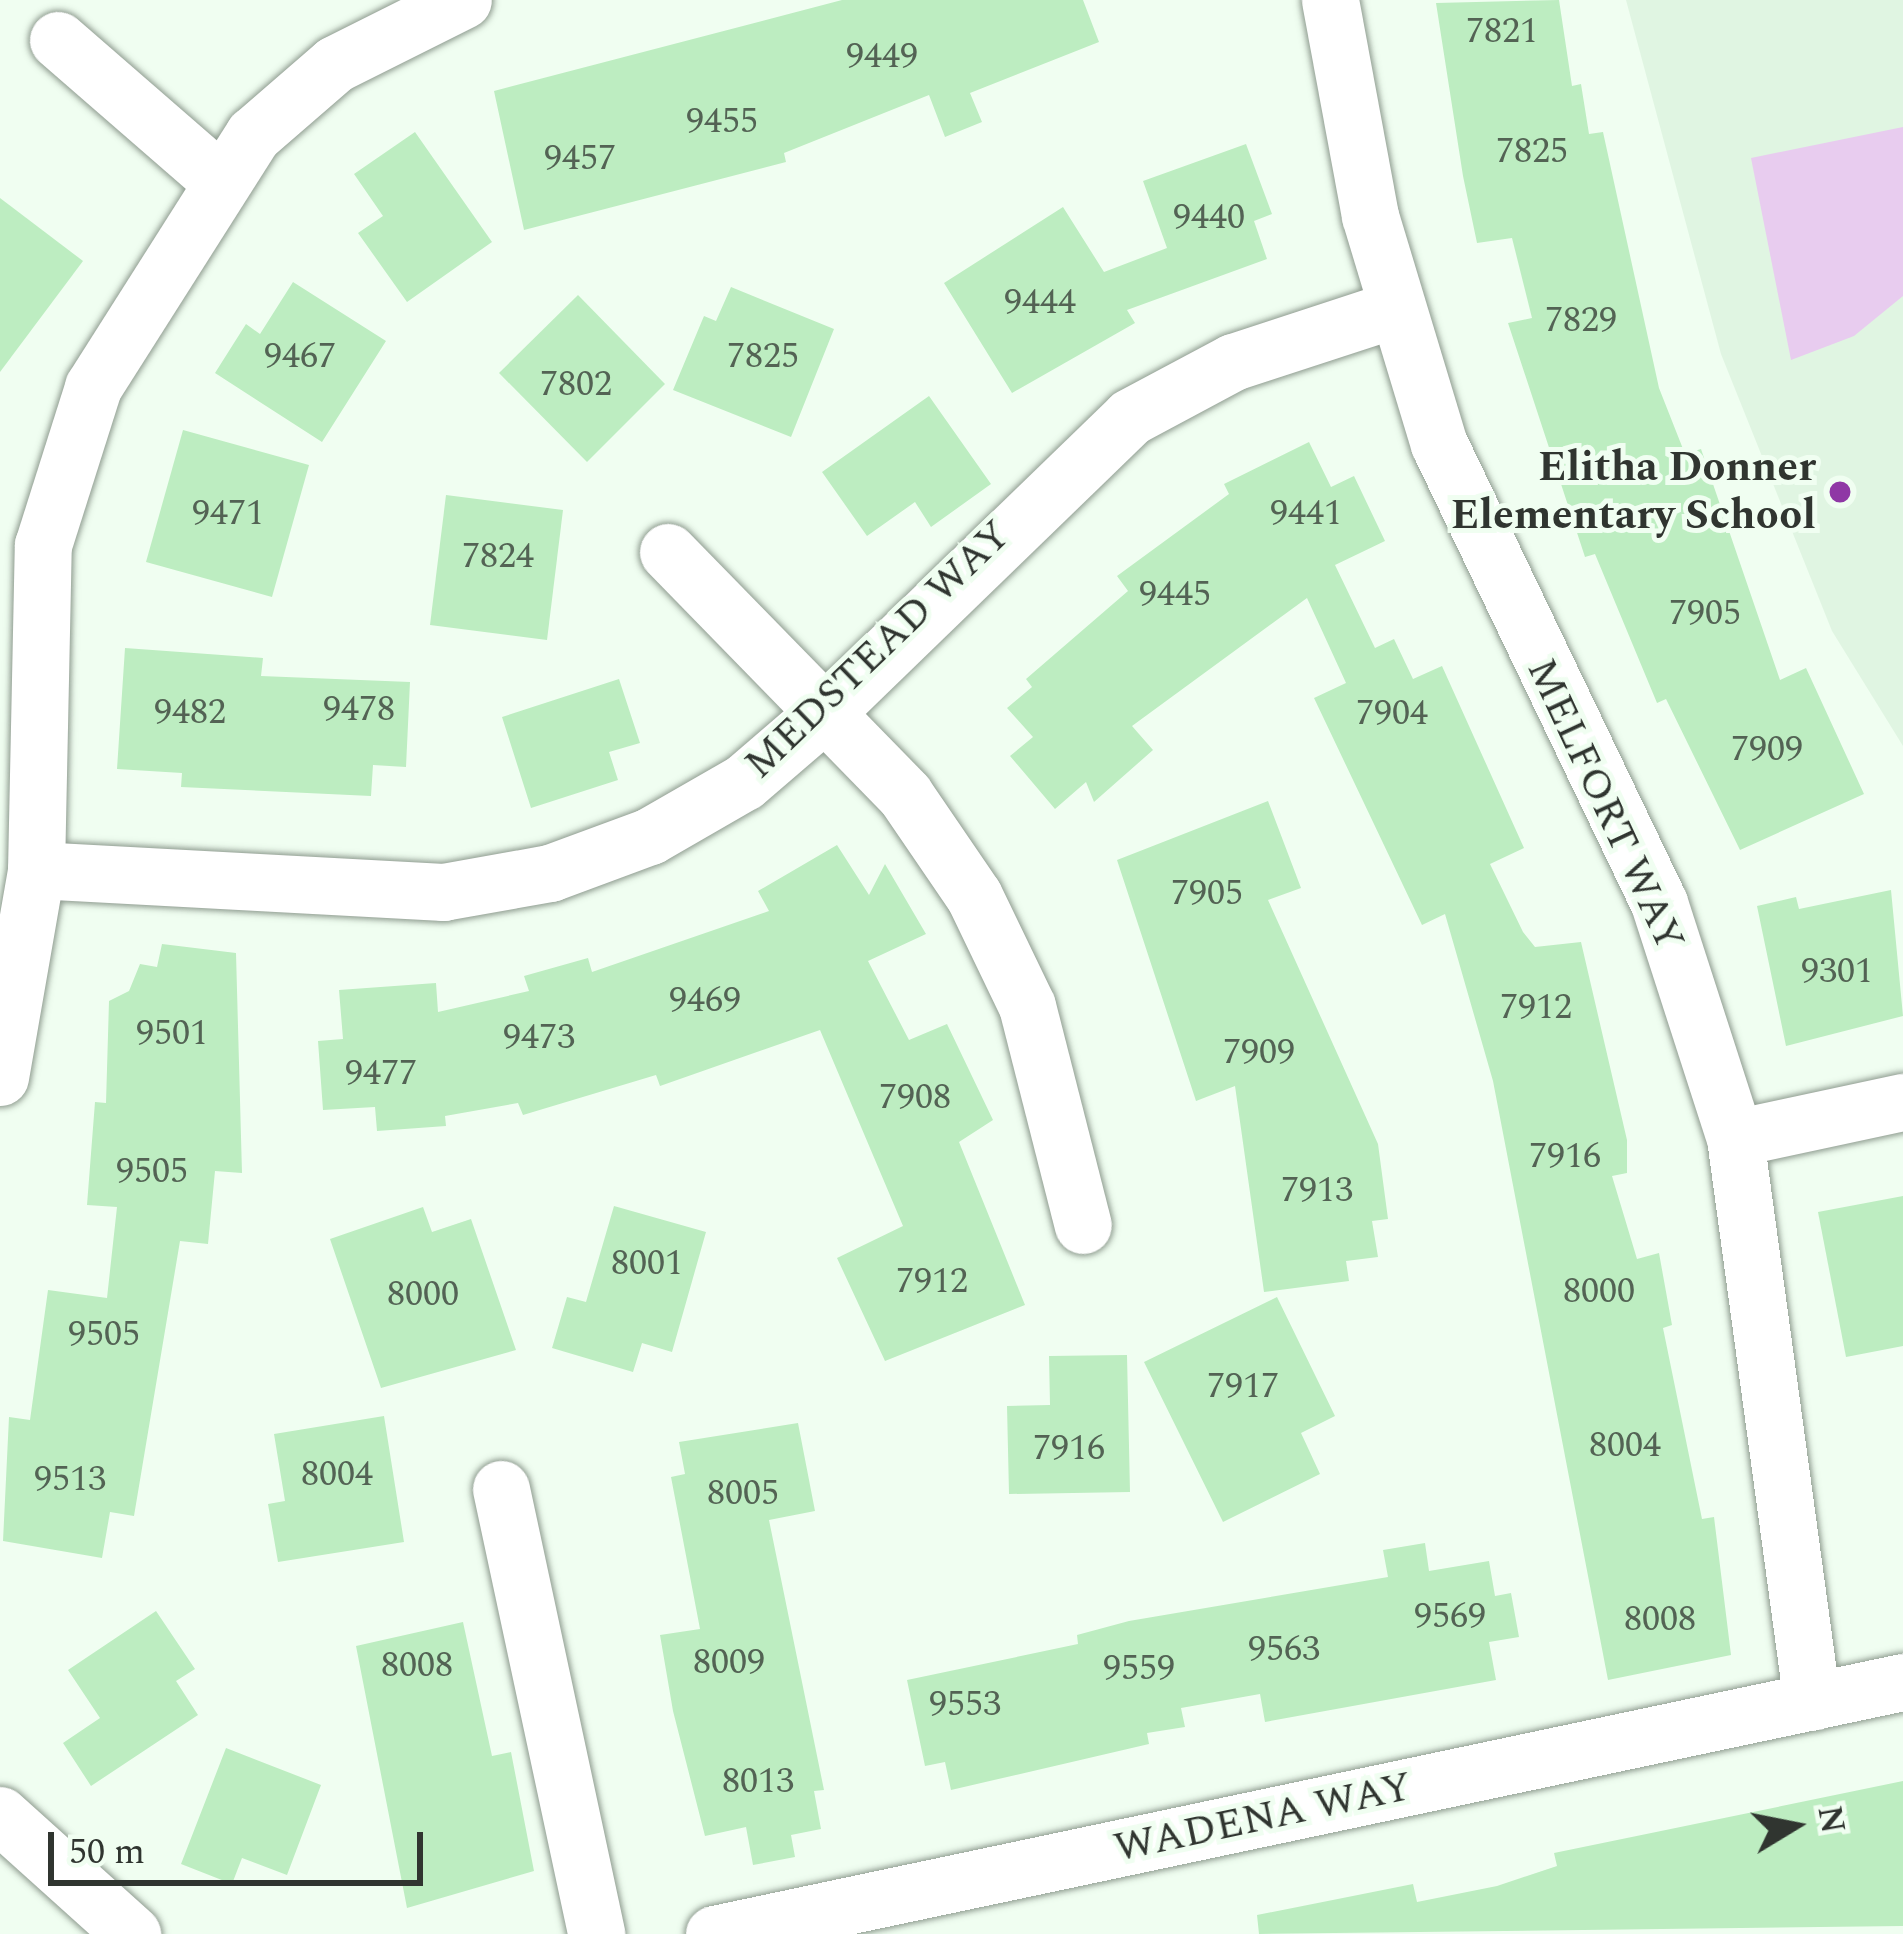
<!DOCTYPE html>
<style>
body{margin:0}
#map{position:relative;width:1903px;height:1934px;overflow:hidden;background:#f0fef1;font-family:Spectral,serif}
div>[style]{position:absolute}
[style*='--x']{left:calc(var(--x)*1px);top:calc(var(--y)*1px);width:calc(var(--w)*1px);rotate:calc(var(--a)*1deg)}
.built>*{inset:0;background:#e0f5e2}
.green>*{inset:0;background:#e8ccef}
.building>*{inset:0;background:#bdedc1}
.roads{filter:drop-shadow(0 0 3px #8f9c90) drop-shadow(0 0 3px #8f9c90)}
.minor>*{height:57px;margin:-28.5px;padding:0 28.5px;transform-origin:28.5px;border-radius:28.5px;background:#fff}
.dots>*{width:33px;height:33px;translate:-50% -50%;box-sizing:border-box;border:6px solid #f0fef1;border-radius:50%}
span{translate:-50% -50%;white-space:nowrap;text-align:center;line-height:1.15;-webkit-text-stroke:10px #f0fef1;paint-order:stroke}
.number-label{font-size:36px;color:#536354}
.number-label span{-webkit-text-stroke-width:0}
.poi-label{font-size:42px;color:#303530;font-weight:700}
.right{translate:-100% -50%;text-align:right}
.street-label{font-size:42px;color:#303530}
.north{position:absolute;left:1735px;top:1766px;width:120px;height:120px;-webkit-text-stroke:9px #f0fef1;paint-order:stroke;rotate:80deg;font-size:33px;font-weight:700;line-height:48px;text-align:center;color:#303530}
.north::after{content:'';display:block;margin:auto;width:42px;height:54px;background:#303530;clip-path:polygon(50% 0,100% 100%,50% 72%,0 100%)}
.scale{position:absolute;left:48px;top:1832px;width:375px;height:54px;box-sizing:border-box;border:6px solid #303530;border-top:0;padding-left:15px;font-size:36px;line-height:42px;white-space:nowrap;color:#303530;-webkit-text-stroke:9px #f0fef1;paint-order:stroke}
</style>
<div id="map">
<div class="built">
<div style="clip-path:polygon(1626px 0,1903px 0,1903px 746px,1832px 631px,1721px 354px)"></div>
</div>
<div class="green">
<div style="clip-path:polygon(1903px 127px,1903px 296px,1854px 336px,1791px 360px,1751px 158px)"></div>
</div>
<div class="building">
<div style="clip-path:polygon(842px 0,1083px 0,1099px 42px,970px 93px,982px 122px,945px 137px,929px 95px,784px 153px,786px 162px,524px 230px,494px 91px)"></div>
<div style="clip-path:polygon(1559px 0,1572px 86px,1581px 84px,1589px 134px,1603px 132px,1659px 388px,1685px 454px,1701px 449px,1780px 680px,1806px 668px,1864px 794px,1740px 850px,1666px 699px,1657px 703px,1595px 554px,1585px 557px,1508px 323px,1532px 318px,1512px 238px,1477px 243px,1463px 176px,1436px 3px)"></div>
<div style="clip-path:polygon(415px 132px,492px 242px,407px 302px,358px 233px,383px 216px,354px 174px)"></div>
<div style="clip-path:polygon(1246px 144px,1272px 214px,1254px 221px,1267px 259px,1127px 310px,1135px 323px,1012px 393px,944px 283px,1063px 207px,1104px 272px,1167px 248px,1143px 181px)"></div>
<div style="clip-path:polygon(0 198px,83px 261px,0 372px)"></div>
<div style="clip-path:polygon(293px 282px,386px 341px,322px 442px,215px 373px,246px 324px,260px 334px)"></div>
<div style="clip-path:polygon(731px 287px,834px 329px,791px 437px,673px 390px,704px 316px,716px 321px)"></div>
<div style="clip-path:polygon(578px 295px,665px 384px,587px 462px,499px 373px)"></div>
<div style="clip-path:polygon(929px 396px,991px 484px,931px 527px,915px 502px,867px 536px,822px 472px)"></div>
<div style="clip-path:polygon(183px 430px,309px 465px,272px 597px,146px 562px)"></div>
<div style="clip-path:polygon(1309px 442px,1331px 487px,1354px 476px,1385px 541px,1335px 565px,1375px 648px,1394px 639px,1413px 679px,1442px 666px,1524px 848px,1490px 864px,1523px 932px,1535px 947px,1581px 942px,1627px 1140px,1627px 1173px,1612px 1176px,1637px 1259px,1659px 1253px,1672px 1325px,1663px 1328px,1702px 1519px,1714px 1517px,1731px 1655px,1608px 1680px,1493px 1081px,1445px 914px,1422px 925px,1314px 698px,1346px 683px,1307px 598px,1132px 726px,1153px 750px,1094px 802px,1086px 782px,1055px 809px,1010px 756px,1033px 737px,1007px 708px,1032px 687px,1026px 679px,1128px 591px,1117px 576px,1229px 494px,1224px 484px)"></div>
<div style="clip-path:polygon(446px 495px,563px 510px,547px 640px,430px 625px)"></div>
<div style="clip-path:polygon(125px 648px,263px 658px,261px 676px,410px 682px,406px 767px,373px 765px,371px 796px,181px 787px,182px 773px,117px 769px)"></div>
<div style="clip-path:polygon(619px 679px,640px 743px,609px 752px,618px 780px,531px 808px,502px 717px)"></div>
<div style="clip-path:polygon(1268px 801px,1301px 888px,1268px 900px,1378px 1144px,1388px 1219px,1372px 1221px,1378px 1257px,1346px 1261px,1349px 1281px,1264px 1292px,1235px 1086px,1196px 1101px,1117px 860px)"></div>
<div style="clip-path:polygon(837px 845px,869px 895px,885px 864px,926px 934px,868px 961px,909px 1040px,947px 1024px,993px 1120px,959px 1142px,1025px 1305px,885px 1361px,837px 1258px,903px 1226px,820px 1030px,660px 1086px,656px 1075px,523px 1115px,518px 1103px,445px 1116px,446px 1126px,377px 1131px,375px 1107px,323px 1110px,318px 1041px,343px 1039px,339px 990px,436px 983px,438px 1012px,529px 991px,524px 976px,588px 958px,592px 972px,769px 911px,758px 891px)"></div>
<div style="clip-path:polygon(1891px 890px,1903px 1016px,1786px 1046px,1757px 906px,1796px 897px,1799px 909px)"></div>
<div style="clip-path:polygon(162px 944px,236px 953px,242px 1173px,215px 1171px,208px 1244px,180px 1241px,134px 1516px,110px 1512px,102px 1558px,3px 1541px,9px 1417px,30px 1420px,48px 1290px,107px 1298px,117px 1207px,87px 1205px,95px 1102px,106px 1103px,109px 1001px,129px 991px,140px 964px,157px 967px)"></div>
<div style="clip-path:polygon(1903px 1196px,1903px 1346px,1846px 1357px,1818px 1212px)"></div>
<div style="clip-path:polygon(614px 1206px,706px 1232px,672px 1352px,642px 1343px,633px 1372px,552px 1348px,567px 1297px,586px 1302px)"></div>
<div style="clip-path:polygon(423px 1207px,432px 1232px,471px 1219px,516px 1350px,381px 1388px,330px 1239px)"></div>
<div style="clip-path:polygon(1277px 1297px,1335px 1416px,1301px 1433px,1320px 1474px,1223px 1522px,1144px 1362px)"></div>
<div style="clip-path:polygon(1127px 1355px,1130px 1492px,1009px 1494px,1007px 1406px,1050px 1405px,1049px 1356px)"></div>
<div style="clip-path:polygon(384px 1416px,404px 1542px,278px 1562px,268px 1504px,285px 1501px,274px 1434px)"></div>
<div style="clip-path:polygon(798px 1423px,815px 1511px,769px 1520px,824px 1790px,814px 1791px,821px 1829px,791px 1835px,795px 1857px,753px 1865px,746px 1827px,705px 1836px,673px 1711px,660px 1635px,700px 1629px,671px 1477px,685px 1474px,679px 1442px)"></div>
<div style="clip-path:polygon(1425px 1543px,1429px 1571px,1489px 1561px,1495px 1596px,1511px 1593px,1519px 1637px,1489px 1642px,1496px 1680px,1265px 1722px,1260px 1694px,1181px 1708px,1185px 1727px,1147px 1733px,1149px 1744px,951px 1790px,945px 1762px,925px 1766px,907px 1680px,1078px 1644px,1077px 1635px,1129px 1621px,1388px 1577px,1383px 1550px)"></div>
<div style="clip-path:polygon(156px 1611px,195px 1669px,176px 1681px,198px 1715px,91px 1786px,63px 1743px,100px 1718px,68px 1670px)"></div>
<div style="clip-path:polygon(463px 1622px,492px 1756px,511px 1752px,534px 1871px,407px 1908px,356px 1646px)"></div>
<div style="clip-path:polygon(226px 1748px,321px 1785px,287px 1875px,242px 1858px,232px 1884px,181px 1864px)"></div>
<div style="clip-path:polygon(1903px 1781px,1903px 1926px,1259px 1934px,1257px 1915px,1413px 1884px,1417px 1902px,1497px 1886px,1557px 1866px,1554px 1853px)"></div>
</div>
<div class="roads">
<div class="minor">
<div style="--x:1330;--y:0;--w:220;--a:79.5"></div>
<div style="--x:1370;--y:216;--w:238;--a:73.2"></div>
<div style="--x:1439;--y:444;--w:509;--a:64.39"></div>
<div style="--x:1659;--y:903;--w:247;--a:72.1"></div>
<div style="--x:1735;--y:1138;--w:569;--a:82.23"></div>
<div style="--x:58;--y:40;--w:212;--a:41"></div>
<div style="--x:668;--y:552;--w:339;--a:45.7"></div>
<div style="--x:905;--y:795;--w:122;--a:55.7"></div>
<div style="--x:974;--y:896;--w:122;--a:64.3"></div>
<div style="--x:1027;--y:1006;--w:226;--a:75.7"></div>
<div style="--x:36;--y:870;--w:408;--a:3.1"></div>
<div style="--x:443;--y:892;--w:109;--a:-10.1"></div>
<div style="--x:550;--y:873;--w:107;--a:-20.3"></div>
<div style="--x:650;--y:836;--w:108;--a:-29.9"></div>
<div style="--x:744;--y:782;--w:112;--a:-40.7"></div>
<div style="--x:829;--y:709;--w:419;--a:-44.1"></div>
<div style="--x:1130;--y:417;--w:117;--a:-28.1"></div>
<div style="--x:1233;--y:362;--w:170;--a:-18.1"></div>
<div style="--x:0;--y:1077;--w:210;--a:-80.1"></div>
<div style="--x:36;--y:870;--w:325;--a:-88.8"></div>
<div style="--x:43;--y:545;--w:166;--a:-72.4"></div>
<div style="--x:93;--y:387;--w:299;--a:-57.6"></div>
<div style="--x:253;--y:135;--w:108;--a:-40.9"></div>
<div style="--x:335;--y:64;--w:143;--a:-26.6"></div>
<div style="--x:1735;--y:1138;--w:172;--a:-12.1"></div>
<div style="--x:501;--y:1489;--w:455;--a:77.9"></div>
<div style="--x:0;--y:1815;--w:178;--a:42"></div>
<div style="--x:714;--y:1934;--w:1215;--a:-11.97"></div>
</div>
</div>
<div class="dots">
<div style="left:1840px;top:492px;background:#8f38a5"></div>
</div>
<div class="number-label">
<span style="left:1502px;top:32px">7821</span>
<span style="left:882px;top:57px">9449</span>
<span style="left:722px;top:122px">9455</span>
<span style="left:1532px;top:152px">7825</span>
<span style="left:580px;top:159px">9457</span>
<span style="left:1209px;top:218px">9440</span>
<span style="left:1040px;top:303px">9444</span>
<span style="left:1581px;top:321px">7829</span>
<span style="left:300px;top:357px">9467</span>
<span style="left:763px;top:357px">7825</span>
<span style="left:576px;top:385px">7802</span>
<span style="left:228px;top:514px">9471</span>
<span style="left:1306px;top:514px">9441</span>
<span style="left:498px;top:557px">7824</span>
<span style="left:1175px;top:595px">9445</span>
<span style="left:1705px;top:614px">7905</span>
<span style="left:359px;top:710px">9478</span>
<span style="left:190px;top:713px">9482</span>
<span style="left:1392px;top:714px">7904</span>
<span style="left:1767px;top:750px">7909</span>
<span style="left:1207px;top:894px">7905</span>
<span style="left:1837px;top:972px">9301</span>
<span style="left:705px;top:1001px">9469</span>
<span style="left:1536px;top:1008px">7912</span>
<span style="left:172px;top:1034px">9501</span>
<span style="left:539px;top:1038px">9473</span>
<span style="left:1259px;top:1053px">7909</span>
<span style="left:381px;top:1074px">9477</span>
<span style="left:915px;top:1098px">7908</span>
<span style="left:1565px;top:1157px">7916</span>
<span style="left:152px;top:1172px">9505</span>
<span style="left:1317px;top:1191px">7913</span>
<span style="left:647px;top:1264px">8001</span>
<span style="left:932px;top:1282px">7912</span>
<span style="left:1599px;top:1292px">8000</span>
<span style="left:423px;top:1295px">8000</span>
<span style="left:104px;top:1335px">9505</span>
<span style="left:1243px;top:1387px">7917</span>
<span style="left:1625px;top:1446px">8004</span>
<span style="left:1069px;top:1449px">7916</span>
<span style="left:337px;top:1475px">8004</span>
<span style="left:70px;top:1480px">9513</span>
<span style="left:743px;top:1494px">8005</span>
<span style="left:1450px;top:1617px">9569</span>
<span style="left:1660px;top:1620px">8008</span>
<span style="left:1284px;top:1650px">9563</span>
<span style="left:729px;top:1663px">8009</span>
<span style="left:417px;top:1666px">8008</span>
<span style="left:1139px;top:1669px">9559</span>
<span style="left:965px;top:1705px">9553</span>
<span style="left:758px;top:1782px">8013</span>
</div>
<div class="poi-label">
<span class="right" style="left:1816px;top:492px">Elitha Donner<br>Elementary School</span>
</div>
<div class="street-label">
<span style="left:878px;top:650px;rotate:-44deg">MEDSTEAD WAY</span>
<span style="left:1605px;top:805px;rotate:65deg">MELFORT WAY</span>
<span style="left:1263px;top:1818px;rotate:-12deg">WADENA WAY</span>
</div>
<div class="north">N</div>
<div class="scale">50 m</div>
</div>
